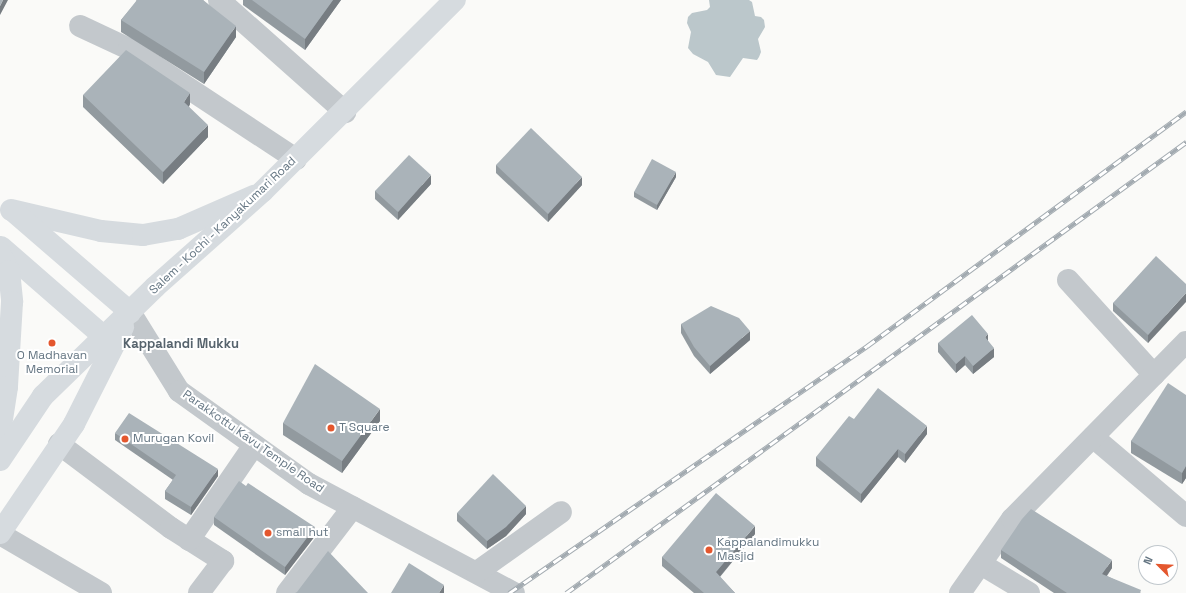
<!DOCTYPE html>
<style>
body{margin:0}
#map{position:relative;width:1186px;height:593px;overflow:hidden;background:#fafaf8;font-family:"Space Grotesk",sans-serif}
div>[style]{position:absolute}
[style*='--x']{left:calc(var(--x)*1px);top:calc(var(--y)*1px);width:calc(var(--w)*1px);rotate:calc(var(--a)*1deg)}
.water>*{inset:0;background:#bbc7cb}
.minor>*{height:22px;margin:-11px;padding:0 11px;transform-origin:11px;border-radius:11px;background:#c3c8cc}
.secondary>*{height:22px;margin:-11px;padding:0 11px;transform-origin:11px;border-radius:11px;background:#d6dbdf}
.primary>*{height:22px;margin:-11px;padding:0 11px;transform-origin:11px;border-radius:11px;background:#d6dbdf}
.rail>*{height:4.5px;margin-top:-2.25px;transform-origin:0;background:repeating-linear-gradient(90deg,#fff 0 9px,#a2aab0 0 18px);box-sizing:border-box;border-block:1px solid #a2aab0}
.wall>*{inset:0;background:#929a9f}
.shaded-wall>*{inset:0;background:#777d82}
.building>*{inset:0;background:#aab3b9}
.dots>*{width:11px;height:11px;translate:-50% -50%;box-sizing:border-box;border:2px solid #fff;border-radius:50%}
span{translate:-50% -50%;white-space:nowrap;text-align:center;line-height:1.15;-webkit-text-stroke:4px #fff;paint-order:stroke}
.street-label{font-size:12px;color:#657683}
.poi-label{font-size:12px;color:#657683}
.left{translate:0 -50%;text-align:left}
.neighbourhood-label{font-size:13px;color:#57646e;font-weight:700}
.north{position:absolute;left:1138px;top:545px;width:40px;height:40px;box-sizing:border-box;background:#fff;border:1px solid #c1c8cd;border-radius:50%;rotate:294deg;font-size:11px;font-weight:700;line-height:16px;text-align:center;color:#657683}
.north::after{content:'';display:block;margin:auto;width:14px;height:18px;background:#e4572e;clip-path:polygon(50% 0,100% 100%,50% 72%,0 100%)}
</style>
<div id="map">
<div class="water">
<div style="clip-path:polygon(709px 0,749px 0,752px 2px,755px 16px,761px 17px,764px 20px,765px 27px,758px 39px,761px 52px,759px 57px,757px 60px,743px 58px,730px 77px,716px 75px,708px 62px,693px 54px,688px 48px,691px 32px,687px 23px,688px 17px,692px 13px,707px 10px,710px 7px)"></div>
</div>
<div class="minor">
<div style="--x:219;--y:0;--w:169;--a:41.6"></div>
<div style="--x:80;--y:26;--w:54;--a:25.1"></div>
<div style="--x:129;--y:49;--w:200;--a:33.4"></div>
<div style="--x:1068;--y:280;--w:128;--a:47.8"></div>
<div style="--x:130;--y:312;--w:93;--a:58.2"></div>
<div style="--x:179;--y:391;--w:160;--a:35.6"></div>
<div style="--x:309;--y:484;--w:232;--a:28"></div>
<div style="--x:1093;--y:437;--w:122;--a:40.3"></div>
<div style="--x:59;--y:444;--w:140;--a:36.9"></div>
<div style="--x:171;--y:528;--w:62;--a:32.4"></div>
<div style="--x:223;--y:561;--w:40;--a:127"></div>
<div style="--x:0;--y:534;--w:117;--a:30.3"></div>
<div style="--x:189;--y:540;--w:115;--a:-55.6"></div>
<div style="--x:981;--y:564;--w:56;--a:31.1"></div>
<div style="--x:477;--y:572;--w:103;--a:-35.5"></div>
<div style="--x:287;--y:593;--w:108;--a:-52.5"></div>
<div style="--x:960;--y:593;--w:90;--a:-54.9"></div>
<div style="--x:1012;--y:519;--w:248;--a:-45.5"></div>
</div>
<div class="secondary">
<div style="--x:11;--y:210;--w:92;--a:13.1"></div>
<div style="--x:101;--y:231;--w:42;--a:5.4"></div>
<div style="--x:143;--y:235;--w:36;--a:-10"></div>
<div style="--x:178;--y:229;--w:83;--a:-23.5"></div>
<div style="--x:13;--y:211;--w:155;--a:40.8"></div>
<div style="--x:1;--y:247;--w:137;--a:41.1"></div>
<div style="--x:0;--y:253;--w:20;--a:63"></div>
<div style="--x:9;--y:271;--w:31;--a:84"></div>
<div style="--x:12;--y:302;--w:85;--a:93.4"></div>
<div style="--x:7;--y:387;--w:46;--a:98.8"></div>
</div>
<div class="primary">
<div style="--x:0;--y:460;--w:77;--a:-56.1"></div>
<div style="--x:43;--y:396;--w:156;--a:-44.2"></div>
<div style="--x:155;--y:287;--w:144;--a:-41.6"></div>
<div style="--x:263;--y:191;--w:271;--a:-44.9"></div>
<div style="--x:0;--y:533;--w:132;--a:-55.8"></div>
<div style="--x:74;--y:424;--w:109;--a:-63.2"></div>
</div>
<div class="rail">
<div style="--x:509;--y:593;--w:435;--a:-34.6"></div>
<div style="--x:867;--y:346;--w:396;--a:-36.3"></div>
<div style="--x:566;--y:593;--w:767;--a:-36.03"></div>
</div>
<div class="wall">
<div style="clip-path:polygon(136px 0,203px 0,236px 37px,204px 84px,121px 32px,121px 20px,137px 1px)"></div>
<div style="clip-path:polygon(243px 0,341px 0,305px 50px,243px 5px)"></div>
<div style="clip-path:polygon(83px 95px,190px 104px,189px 107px,208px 137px,163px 184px,83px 107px)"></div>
<div style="clip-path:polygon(496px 165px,582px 185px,548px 222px,496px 173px)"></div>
<div style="clip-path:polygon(676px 177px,657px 210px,634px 197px,634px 192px)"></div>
<div style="clip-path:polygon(431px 184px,398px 220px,375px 199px,375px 191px)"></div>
<div style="clip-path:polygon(1186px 284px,1148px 343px,1113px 311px,1113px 303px)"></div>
<div style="clip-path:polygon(681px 324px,750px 340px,710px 374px,694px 356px,681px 333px)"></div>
<div style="clip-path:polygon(988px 341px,994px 357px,973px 374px,965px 365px,956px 373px,938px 352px,938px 343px)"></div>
<div style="clip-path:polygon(1186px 395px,1186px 478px,1182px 484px,1131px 453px,1131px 441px)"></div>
<div style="clip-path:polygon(380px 421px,342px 473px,283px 435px,283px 423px)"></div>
<div style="clip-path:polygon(115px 433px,218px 476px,191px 515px,165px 499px,165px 491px,173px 480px,115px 440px)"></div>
<div style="clip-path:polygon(927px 434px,905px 463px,898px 457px,861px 503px,816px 466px,816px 457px)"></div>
<div style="clip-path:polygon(457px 513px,526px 514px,506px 536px,487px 549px,457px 521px)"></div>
<div style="clip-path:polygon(214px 517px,315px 536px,285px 575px,214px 525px)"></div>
<div style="clip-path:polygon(755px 534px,720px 577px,735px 593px,694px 593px,662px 566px,662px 557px)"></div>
<div style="clip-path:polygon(1001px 550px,1112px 568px,1107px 576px,1141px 593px,1054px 593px,1001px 558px)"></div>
</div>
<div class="shaded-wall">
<div style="clip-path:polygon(3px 0,8px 0,0 15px,0 6px)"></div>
<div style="clip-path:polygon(333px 0,341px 0,305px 50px,305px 39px)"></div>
<div style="clip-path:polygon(236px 26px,236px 37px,204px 84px,204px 72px)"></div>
<div style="clip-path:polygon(190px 93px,190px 104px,184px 114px,184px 102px)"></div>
<div style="clip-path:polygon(208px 125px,208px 137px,163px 184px,163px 172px)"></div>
<div style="clip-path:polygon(676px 172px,676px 177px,657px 210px,657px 205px)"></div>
<div style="clip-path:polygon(431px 175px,431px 184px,398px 220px,398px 212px)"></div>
<div style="clip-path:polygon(582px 177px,582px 185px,548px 222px,548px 214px)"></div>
<div style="clip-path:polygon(1186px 293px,1186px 302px,1148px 343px,1148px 335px)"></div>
<div style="clip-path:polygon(750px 331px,750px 340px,710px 374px,710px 366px)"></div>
<div style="clip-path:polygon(988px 334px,988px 342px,985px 337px)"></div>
<div style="clip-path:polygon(994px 348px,994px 357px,973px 374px,973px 366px)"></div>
<div style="clip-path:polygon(965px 356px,965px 365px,956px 373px,956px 364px)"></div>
<div style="clip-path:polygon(380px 409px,380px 421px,342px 473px,342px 461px)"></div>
<div style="clip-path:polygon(927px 426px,927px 434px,905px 463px,905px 454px)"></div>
<div style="clip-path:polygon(898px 449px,898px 457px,861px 503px,861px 494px)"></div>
<div style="clip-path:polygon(1186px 466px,1186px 478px,1182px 484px,1182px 473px)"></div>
<div style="clip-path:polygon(218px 469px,218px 476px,191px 515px,191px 507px)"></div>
<div style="clip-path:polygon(526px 506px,526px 514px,506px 536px,487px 549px,487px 541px)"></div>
<div style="clip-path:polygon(755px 526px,755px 534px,716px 581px,716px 572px)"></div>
<div style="clip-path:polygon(315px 527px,315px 536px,285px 575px,285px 567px)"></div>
<div style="clip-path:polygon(1112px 560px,1112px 568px,1102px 582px,1102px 574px)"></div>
<div style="clip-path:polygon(444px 585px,444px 593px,439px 593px)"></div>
</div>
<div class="building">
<div style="clip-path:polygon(0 0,3px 0,0 6px)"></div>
<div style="clip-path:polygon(137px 0,203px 0,236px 26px,204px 72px,121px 20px)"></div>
<div style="clip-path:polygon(252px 0,333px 0,305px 39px)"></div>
<div style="clip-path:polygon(126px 50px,190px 93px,184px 102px,208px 125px,163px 172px,83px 95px)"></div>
<div style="clip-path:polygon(531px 128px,582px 177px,548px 214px,496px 165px)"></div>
<div style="clip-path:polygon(409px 155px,431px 175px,398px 212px,375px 191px)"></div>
<div style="clip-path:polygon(652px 159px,676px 172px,657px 205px,634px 192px)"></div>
<div style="clip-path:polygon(1156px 256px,1186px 284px,1186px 293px,1148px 335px,1113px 303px)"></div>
<div style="clip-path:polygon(711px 306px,739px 318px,750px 331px,710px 366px,694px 347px,681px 324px)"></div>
<div style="clip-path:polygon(972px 315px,988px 334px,985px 337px,994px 348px,973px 366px,965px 356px,956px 364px,938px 343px)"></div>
<div style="clip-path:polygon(315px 364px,380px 409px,342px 461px,283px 423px)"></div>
<div style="clip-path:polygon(1168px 383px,1186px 395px,1186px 466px,1182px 473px,1131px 441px)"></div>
<div style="clip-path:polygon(878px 388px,927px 426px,905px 454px,898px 449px,861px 494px,816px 457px,849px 416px,854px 419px)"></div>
<div style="clip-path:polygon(129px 413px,218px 469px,191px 507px,165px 491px,176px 475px,115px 433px)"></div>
<div style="clip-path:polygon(493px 474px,526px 506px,506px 527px,487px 541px,457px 513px)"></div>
<div style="clip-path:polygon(239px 481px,246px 486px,248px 483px,315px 527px,285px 567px,214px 517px)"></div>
<div style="clip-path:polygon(716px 493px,755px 526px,716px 572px,735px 593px,704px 593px,662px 557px)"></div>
<div style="clip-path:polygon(1031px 509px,1112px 560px,1102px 574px,1141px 590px,1140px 593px,1067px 593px,1001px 550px,1022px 519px)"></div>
<div style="clip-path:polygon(328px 551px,368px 593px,295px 593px,297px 592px)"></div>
<div style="clip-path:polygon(409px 563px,444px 585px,439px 593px,391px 593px)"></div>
</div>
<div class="dots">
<div style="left:52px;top:343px;background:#e4572e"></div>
<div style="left:331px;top:428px;background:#e4572e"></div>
<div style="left:125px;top:439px;background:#e4572e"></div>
<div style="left:268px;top:533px;background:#e4572e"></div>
<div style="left:709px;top:550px;background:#e4572e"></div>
</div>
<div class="street-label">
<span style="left:223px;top:226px;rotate:-43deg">Salem - Kochi - Kanyakumari Road</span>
<span style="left:253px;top:442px;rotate:35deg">Parakkottu Kavu Temple Road</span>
</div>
<div class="poi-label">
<span style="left:52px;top:363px">O Madhavan<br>Memorial</span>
<span class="left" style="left:339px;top:428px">T Square</span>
<span class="left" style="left:133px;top:439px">Murugan Kovil</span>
<span class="left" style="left:276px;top:533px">small hut</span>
<span class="left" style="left:717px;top:550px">Kappalandimukku<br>Masjid</span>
</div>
<div class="neighbourhood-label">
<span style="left:181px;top:344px">Kappalandi Mukku</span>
</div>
<div class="north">N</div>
</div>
